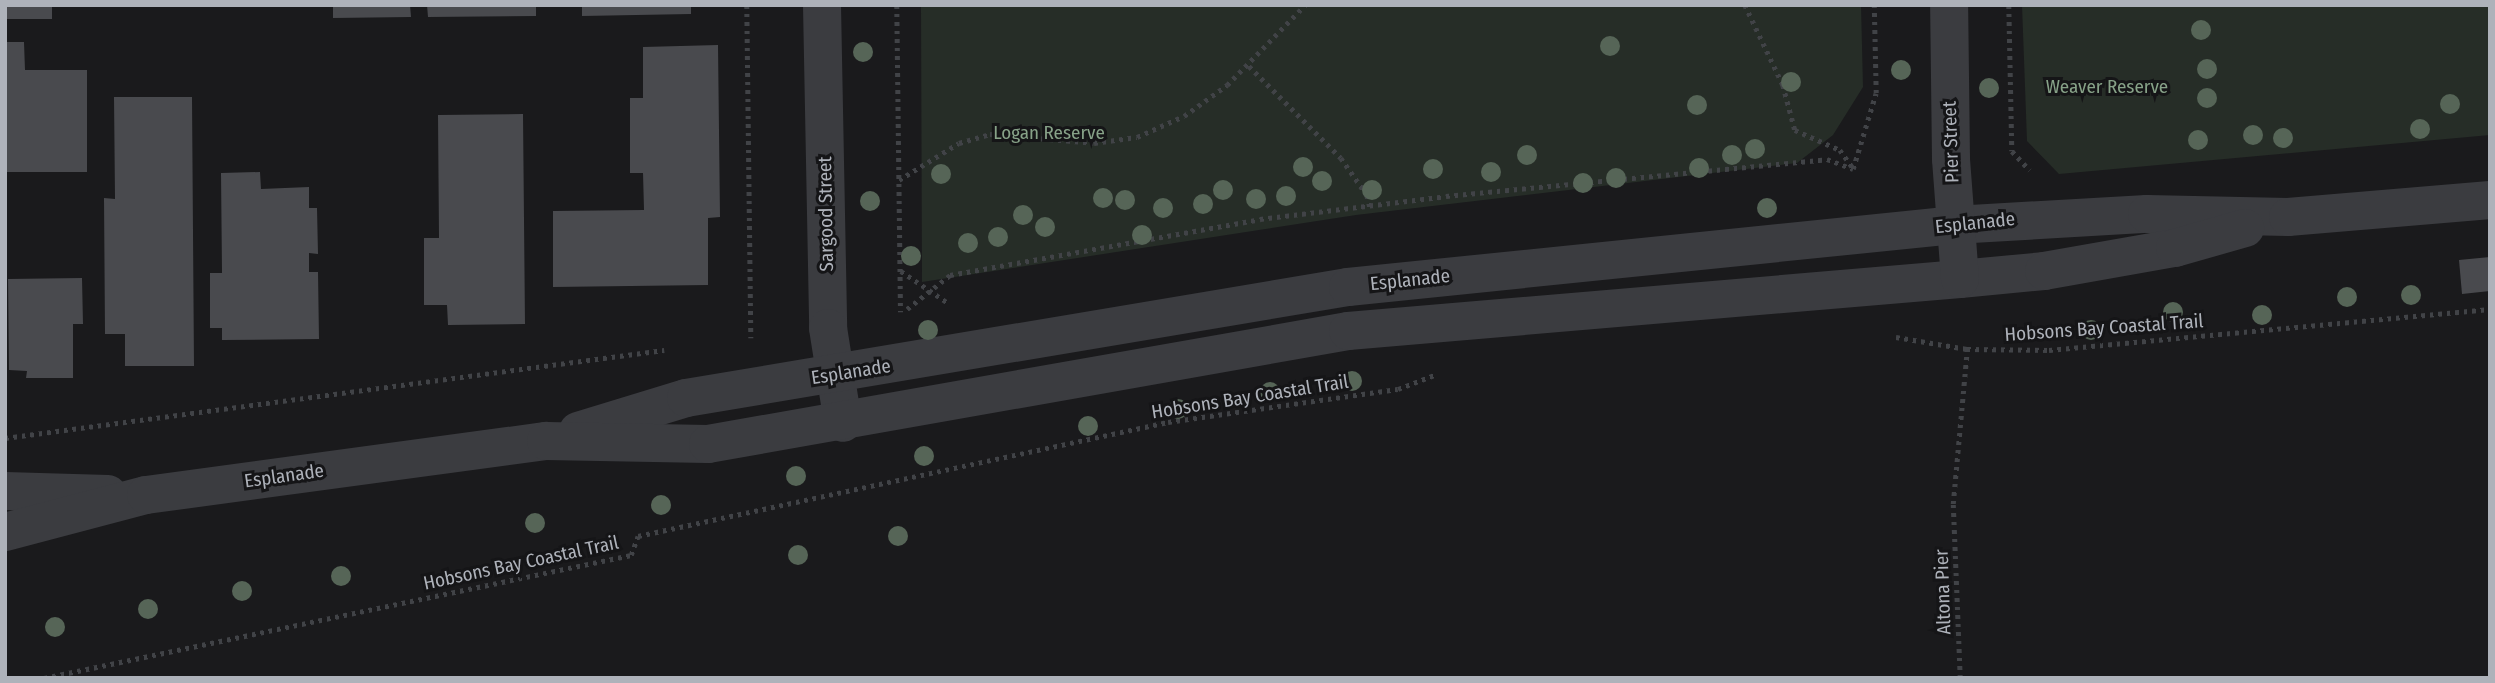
<!DOCTYPE html>
<style>
body{margin:0}
#map{position:relative;width:2495px;height:683px;overflow:hidden;background:#1a1a1c;font-family:"Fira Sans Condensed",sans-serif}
div>[style]{position:absolute}
[style*='--x']{left:calc(var(--x)*1px);top:calc(var(--y)*1px);width:calc(var(--w)*1px);rotate:calc(var(--a)*1deg)}
.green>*{inset:0;background:#262d27}
.building>*{inset:0;background:#494a4e}
.path>*{height:4.5px;margin-top:-2.25px;transform-origin:0;background:repeating-linear-gradient(90deg,#414347 0 3.5px,transparent 0 8.5px)}
.pedestrian>*{height:38px;margin:-19px;padding:0 19px;transform-origin:19px;border-radius:19px;background:#3b3c40}
.minor>*{height:38px;margin:-19px;padding:0 19px;transform-origin:19px;border-radius:19px;background:#3b3c40}
.tertiary>*{height:38px;margin:-19px;padding:0 19px;transform-origin:19px;border-radius:19px;background:#3b3c40}
.trees>*{width:20px;height:20px;margin:-10px;border-radius:50%;background:#566557}
span{translate:-50% -50%;white-space:nowrap;text-align:center;line-height:1.15;-webkit-text-stroke:6px #151517;paint-order:stroke}
.park-label{font-size:19px;color:#87a288}
.street-label{font-size:19px;color:#aeb2ba}
.frame{position:absolute;inset:0;border:7px solid #aeb2ba;pointer-events:none}
</style>
<div id="map">
<div class="green">
<div style="clip-path:polygon(921px 5px,1861px 5px,1863px 87px,1833px 135px,1797px 163px,1356px 215px,922px 282px)"></div>
<div style="clip-path:polygon(2022px 5px,2490px 5px,2490px 135px,2059px 174px,2027px 141px)"></div>
</div>
<div class="building">
<div style="clip-path:polygon(5px 5px,52px 5px,52px 19px,5px 19px)"></div>
<div style="clip-path:polygon(333px 5px,410px 5px,411px 17px,333px 18px)"></div>
<div style="clip-path:polygon(427px 5px,536px 5px,536px 16px,428px 17px)"></div>
<div style="clip-path:polygon(582px 5px,691px 5px,691px 14px,582px 16px)"></div>
<div style="clip-path:polygon(5px 42px,24px 42px,25px 70px,87px 70px,87px 172px,5px 172px)"></div>
<div style="clip-path:polygon(718px 45px,720px 217px,708px 218px,708px 285px,553px 287px,553px 211px,644px 210px,643px 173px,630px 173px,630px 98px,643px 98px,643px 47px)"></div>
<div style="clip-path:polygon(114px 97px,192px 97px,194px 366px,125px 366px,125px 334px,105px 334px,104px 198px,115px 199px)"></div>
<div style="clip-path:polygon(523px 114px,525px 324px,448px 325px,447px 305px,424px 305px,424px 238px,439px 238px,438px 115px)"></div>
<div style="clip-path:polygon(260px 172px,261px 189px,309px 187px,309px 208px,317px 208px,318px 254px,309px 253px,309px 272px,318px 272px,319px 339px,222px 340px,222px 328px,210px 328px,210px 273px,222px 273px,221px 173px)"></div>
<div style="clip-path:polygon(2490px 257px,2490px 291px,2462px 294px,2459px 260px)"></div>
<div style="clip-path:polygon(82px 278px,83px 324px,73px 324px,73px 378px,26px 378px,27px 371px,9px 370px,8px 279px)"></div>
</div>
<div class="path">
<div style="--x:747;--y:5;--w:333;--a:89.3"></div>
<div style="--x:897;--y:5;--w:307;--a:89.3"></div>
<div style="--x:1745;--y:5;--w:89;--a:64.6"></div>
<div style="--x:1783;--y:85;--w:47;--a:75.1"></div>
<div style="--x:1795;--y:130;--w:49;--a:24"></div>
<div style="--x:1840;--y:150;--w:22;--a:54"></div>
<div style="--x:2009;--y:5;--w:146;--a:88.8"></div>
<div style="--x:2012;--y:151;--w:26;--a:47"></div>
<div style="--x:1249;--y:66;--w:130;--a:45"></div>
<div style="--x:1341;--y:158;--w:45;--a:54.9"></div>
<div style="--x:1367;--y:195;--w:12;--a:76"></div>
<div style="--x:1853;--y:169;--w:79;--a:-73.2"></div>
<div style="--x:1876;--y:93;--w:88;--a:-91.3"></div>
<div style="--x:899;--y:180;--w:70;--a:-31.7"></div>
<div style="--x:959;--y:143;--w:32;--a:-16"></div>
<div style="--x:990;--y:134;--w:104;--a:4.9"></div>
<div style="--x:1094;--y:143;--w:43;--a:-7.9"></div>
<div style="--x:1137;--y:137;--w:51;--a:-24.1"></div>
<div style="--x:1184;--y:116;--w:53;--a:-35.8"></div>
<div style="--x:1227;--y:85;--w:112;--a:-45.7"></div>
<div style="--x:901;--y:271;--w:57;--a:34.2"></div>
<div style="--x:907;--y:309;--w:55;--a:-38.3"></div>
<div style="--x:950;--y:275;--w:315;--a:-10.2"></div>
<div style="--x:1260;--y:219;--w:187;--a:-7"></div>
<div style="--x:1446;--y:196;--w:383;--a:-5.5"></div>
<div style="--x:1827;--y:159;--w:28;--a:21"></div>
<div style="--x:1896;--y:337;--w:72;--a:9.6"></div>
<div style="--x:1967;--y:349;--w:82;--a:0.7"></div>
<div style="--x:2049;--y:350;--w:443;--a:-5.3"></div>
<div style="--x:5;--y:438;--w:665;--a:-7.61"></div>
<div style="--x:44;--y:678;--w:600;--a:-11.83"></div>
<div style="--x:631;--y:555;--w:20;--a:-70"></div>
<div style="--x:638;--y:536;--w:542;--a:-12.14"></div>
<div style="--x:1168;--y:422;--w:232;--a:-8.2"></div>
<div style="--x:1398;--y:389;--w:40;--a:-21"></div>
<div style="--x:1960;--y:678;--w:174;--a:-92.3"></div>
<div style="--x:1953;--y:504;--w:156;--a:-84.8"></div>
</div>
<div class="pedestrian">
<div style="--x:1954;--y:225;--w:193;--a:-3.3"></div>
<div style="--x:2147;--y:214;--w:141;--a:1.2"></div>
<div style="--x:2288;--y:217;--w:203;--a:-4.8"></div>
<div style="--x:1960;--y:279;--w:84;--a:-5.4"></div>
<div style="--x:2044;--y:271;--w:133;--a:-10"></div>
<div style="--x:2175;--y:248;--w:73;--a:-15.9"></div>
</div>
<div class="minor">
<div style="--x:822;--y:5;--w:323;--a:88.9"></div>
<div style="--x:828;--y:328;--w:96;--a:81"></div>
</div>
<div class="tertiary">
<div style="--x:578;--y:431;--w:113;--a:-17"></div>
<div style="--x:686;--y:398;--w:671;--a:-9.52"></div>
<div style="--x:1348;--y:287;--w:609;--a:-5.84"></div>
<div style="--x:5;--y:491;--w:103;--a:1.7"></div>
<div style="--x:5;--y:532;--w:146;--a:-14.7"></div>
<div style="--x:146;--y:495;--w:404;--a:-7.7"></div>
<div style="--x:546;--y:441;--w:162;--a:1.1"></div>
<div style="--x:708;--y:444;--w:650;--a:-10.01"></div>
<div style="--x:1348;--y:331;--w:614;--a:-4.86"></div>
<div style="--x:1960;--y:279;--w:120;--a:-94.3"></div>
<div style="--x:1951;--y:159;--w:154;--a:-90.7"></div>
</div>
<div class="trees">
<div style="left:2201px;top:30px"></div>
<div style="left:1610px;top:46px"></div>
<div style="left:863px;top:52px"></div>
<div style="left:2207px;top:69px"></div>
<div style="left:1901px;top:70px"></div>
<div style="left:1791px;top:82px"></div>
<div style="left:1989px;top:88px"></div>
<div style="left:2207px;top:98px"></div>
<div style="left:2450px;top:104px"></div>
<div style="left:1697px;top:105px"></div>
<div style="left:2420px;top:129px"></div>
<div style="left:2253px;top:135px"></div>
<div style="left:2283px;top:138px"></div>
<div style="left:2198px;top:140px"></div>
<div style="left:1755px;top:149px"></div>
<div style="left:1527px;top:155px"></div>
<div style="left:1732px;top:155px"></div>
<div style="left:1303px;top:167px"></div>
<div style="left:1699px;top:168px"></div>
<div style="left:1433px;top:169px"></div>
<div style="left:1491px;top:172px"></div>
<div style="left:941px;top:174px"></div>
<div style="left:1616px;top:178px"></div>
<div style="left:1322px;top:181px"></div>
<div style="left:1583px;top:183px"></div>
<div style="left:1223px;top:190px"></div>
<div style="left:1372px;top:190px"></div>
<div style="left:1286px;top:196px"></div>
<div style="left:1103px;top:198px"></div>
<div style="left:1256px;top:199px"></div>
<div style="left:1125px;top:200px"></div>
<div style="left:870px;top:201px"></div>
<div style="left:1203px;top:204px"></div>
<div style="left:1163px;top:208px"></div>
<div style="left:1767px;top:208px"></div>
<div style="left:1023px;top:215px"></div>
<div style="left:1045px;top:227px"></div>
<div style="left:1142px;top:235px"></div>
<div style="left:998px;top:237px"></div>
<div style="left:968px;top:243px"></div>
<div style="left:911px;top:256px"></div>
<div style="left:2411px;top:295px"></div>
<div style="left:2347px;top:297px"></div>
<div style="left:2173px;top:312px"></div>
<div style="left:2262px;top:315px"></div>
<div style="left:928px;top:330px"></div>
<div style="left:2091px;top:330px"></div>
<div style="left:1352px;top:381px"></div>
<div style="left:1270px;top:392px"></div>
<div style="left:1178px;top:409px"></div>
<div style="left:1088px;top:426px"></div>
<div style="left:924px;top:456px"></div>
<div style="left:796px;top:476px"></div>
<div style="left:661px;top:505px"></div>
<div style="left:535px;top:523px"></div>
<div style="left:898px;top:536px"></div>
<div style="left:798px;top:555px"></div>
<div style="left:341px;top:576px"></div>
<div style="left:242px;top:591px"></div>
<div style="left:148px;top:609px"></div>
<div style="left:55px;top:627px"></div>
</div>
<div class="park-label">
<span style="left:2107px;top:87px">Weaver Reserve</span>
<span style="left:1049px;top:133px">Logan Reserve</span>
</div>
<div class="street-label">
<span style="left:1951px;top:142px;rotate:-92deg">Pier Street</span>
<span style="left:826px;top:214px;rotate:-91deg">Sargood Street</span>
<span style="left:1975px;top:223px;rotate:-6deg">Esplanade</span>
<span style="left:1410px;top:280px;rotate:-6deg">Esplanade</span>
<span style="left:2104px;top:328px;rotate:-4deg">Hobsons Bay Coastal Trail</span>
<span style="left:851px;top:372px;rotate:-9deg">Esplanade</span>
<span style="left:1250px;top:397px;rotate:-9deg">Hobsons Bay Coastal Trail</span>
<span style="left:284px;top:476px;rotate:-8deg">Esplanade</span>
<span style="left:521px;top:563px;rotate:-12deg">Hobsons Bay Coastal Trail</span>
<span style="left:1943px;top:592px;rotate:-92deg">Altona Pier</span>
</div>
<div class="frame"></div>
</div>
